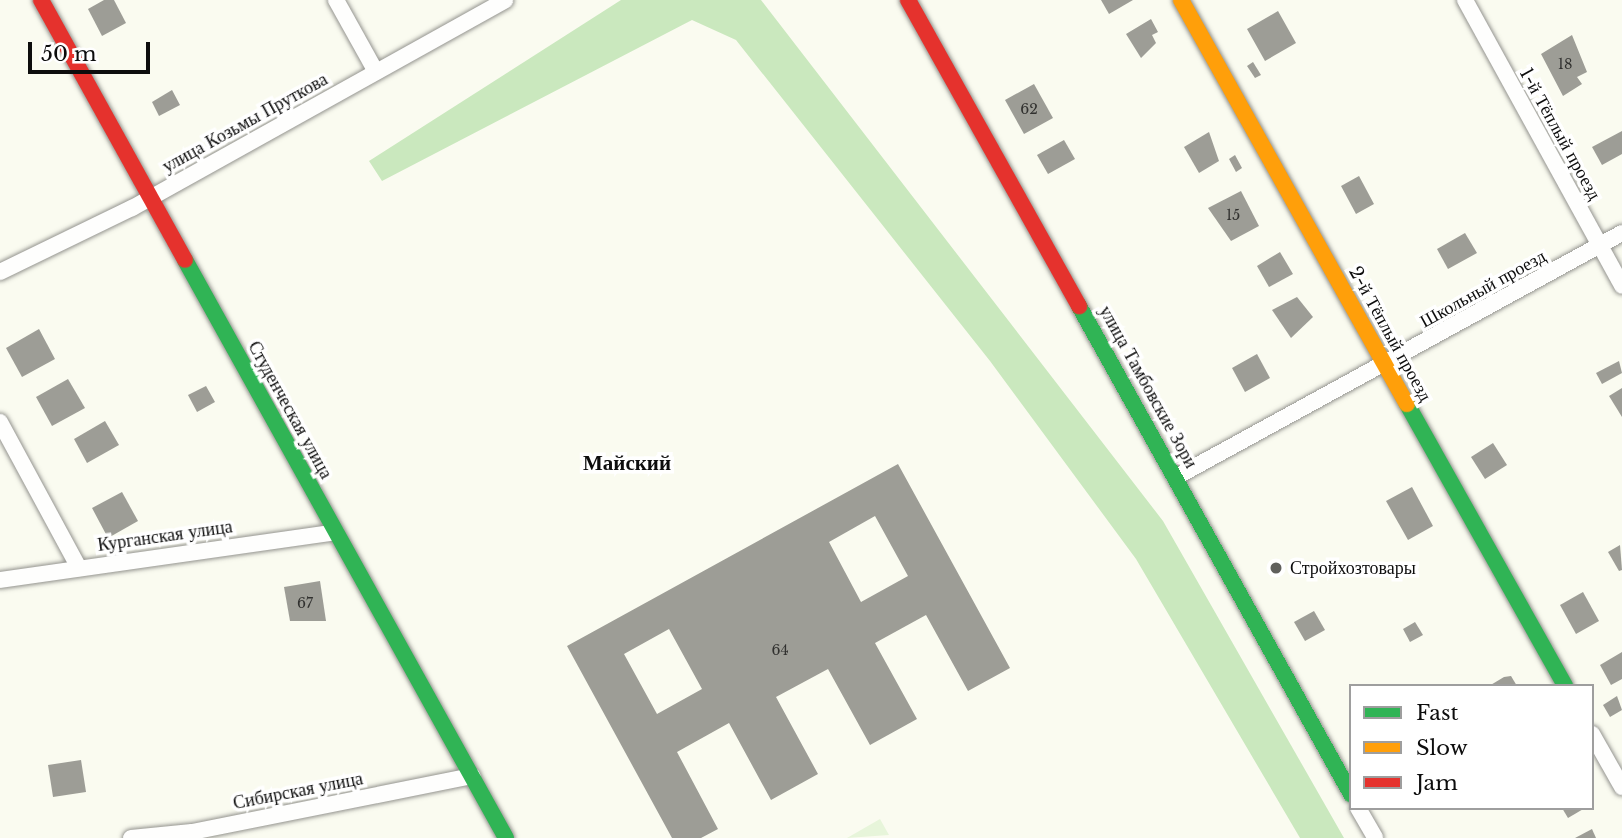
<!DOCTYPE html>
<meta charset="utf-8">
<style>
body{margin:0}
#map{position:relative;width:1622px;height:838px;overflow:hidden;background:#fafbf0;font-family:"Libre Baskerville",serif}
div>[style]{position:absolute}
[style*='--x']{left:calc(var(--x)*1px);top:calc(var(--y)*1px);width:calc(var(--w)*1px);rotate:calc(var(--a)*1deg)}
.forest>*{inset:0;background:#cae8be}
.pitch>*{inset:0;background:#e7f5da}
.building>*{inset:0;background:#9d9d96}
.roads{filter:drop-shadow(0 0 2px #94948f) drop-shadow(0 0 2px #94948f)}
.street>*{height:16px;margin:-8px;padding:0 8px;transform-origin:8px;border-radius:8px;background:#fefefd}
.fast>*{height:16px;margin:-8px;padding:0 8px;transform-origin:8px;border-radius:8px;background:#30b455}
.slow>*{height:16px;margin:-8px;padding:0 8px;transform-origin:8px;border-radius:8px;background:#ff9f0a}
.jam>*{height:16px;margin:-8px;padding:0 8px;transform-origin:8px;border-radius:8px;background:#e5322d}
.dots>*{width:19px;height:19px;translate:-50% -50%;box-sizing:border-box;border:4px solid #fff;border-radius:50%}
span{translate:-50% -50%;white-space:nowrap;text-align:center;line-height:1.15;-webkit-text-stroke:7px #fff;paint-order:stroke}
.number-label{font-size:14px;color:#31312f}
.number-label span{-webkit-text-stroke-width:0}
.street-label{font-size:18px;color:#0d0d0d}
.poi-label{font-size:18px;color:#0d0d0d}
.left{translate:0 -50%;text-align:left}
.quarter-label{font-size:21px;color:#0d0d0d;font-weight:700}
.legend{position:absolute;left:1349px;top:684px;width:245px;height:126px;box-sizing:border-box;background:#fff;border:2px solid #9e9e9e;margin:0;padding:9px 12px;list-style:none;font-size:21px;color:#0d0d0d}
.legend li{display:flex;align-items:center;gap:14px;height:35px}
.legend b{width:35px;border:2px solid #9e9e9e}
.scale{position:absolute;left:28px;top:42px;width:122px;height:32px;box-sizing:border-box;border:4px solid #0d0d0d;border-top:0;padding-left:9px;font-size:21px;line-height:24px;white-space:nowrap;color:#0d0d0d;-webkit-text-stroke:5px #fff;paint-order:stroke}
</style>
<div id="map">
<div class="forest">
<div style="clip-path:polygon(621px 0,761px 0,1163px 521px,1344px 838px,1300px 838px,1136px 559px,990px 361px,736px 40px,692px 20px,382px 181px,369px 161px)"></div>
</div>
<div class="pitch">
<div style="clip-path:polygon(880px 819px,889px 835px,847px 838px)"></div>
</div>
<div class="building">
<div style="clip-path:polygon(104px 0,114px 0,126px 23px,102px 36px,88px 9px)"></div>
<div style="clip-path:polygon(1101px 0,1133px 0,1109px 14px)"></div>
<div style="clip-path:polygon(1278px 11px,1296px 43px,1265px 61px,1247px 29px)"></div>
<div style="clip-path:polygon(1151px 19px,1158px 32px,1152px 35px,1156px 43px,1141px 58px,1126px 34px)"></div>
<div style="clip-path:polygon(1572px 35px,1587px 72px,1577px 77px,1582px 84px,1563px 96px,1541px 54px)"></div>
<div style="clip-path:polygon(1253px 62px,1261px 75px,1255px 78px,1247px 66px)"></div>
<div style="clip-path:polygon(1034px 84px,1053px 118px,1024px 134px,1005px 100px)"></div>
<div style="clip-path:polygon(172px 90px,180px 105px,159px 116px,152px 102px)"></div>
<div style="clip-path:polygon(1622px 131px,1622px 154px,1602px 165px,1592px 147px)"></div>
<div style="clip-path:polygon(1209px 132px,1219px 161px,1199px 173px,1184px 147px)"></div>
<div style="clip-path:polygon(1064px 140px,1075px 159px,1048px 174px,1037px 155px)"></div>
<div style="clip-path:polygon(1235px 155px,1242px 168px,1236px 172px,1229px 159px)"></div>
<div style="clip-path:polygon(1359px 176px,1374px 204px,1356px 214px,1341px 186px)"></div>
<div style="clip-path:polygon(1241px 191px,1259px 226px,1231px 241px,1208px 208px)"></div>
<div style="clip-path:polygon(1465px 233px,1477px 253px,1448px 269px,1437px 249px)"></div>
<div style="clip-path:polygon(1280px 252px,1293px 274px,1269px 287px,1257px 266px)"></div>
<div style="clip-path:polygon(1297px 297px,1313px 317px,1291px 338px,1272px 310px)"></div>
<div style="clip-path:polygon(39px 329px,55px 359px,22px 377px,6px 348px)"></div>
<div style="clip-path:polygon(1257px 354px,1270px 378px,1245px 392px,1232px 368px)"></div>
<div style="clip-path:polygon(1619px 361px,1622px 373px,1602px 384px,1596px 373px)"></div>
<div style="clip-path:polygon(68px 379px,85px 408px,52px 426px,36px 397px)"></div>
<div style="clip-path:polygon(206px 386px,215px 402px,197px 412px,188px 395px)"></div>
<div style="clip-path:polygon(1622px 388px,1622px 417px,1609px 396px)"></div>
<div style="clip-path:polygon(105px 421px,119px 445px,87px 463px,74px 439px)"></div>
<div style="clip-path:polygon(1493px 443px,1507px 465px,1485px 479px,1471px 457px)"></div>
<div style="clip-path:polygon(evenodd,898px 464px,1010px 668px,968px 691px,926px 615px,875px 643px,917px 719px,870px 745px,828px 669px,776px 697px,818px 774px,771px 800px,729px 723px,677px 752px,718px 829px,701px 838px,672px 838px,567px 646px,898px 464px,875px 516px,908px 576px,861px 602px,829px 542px,875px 516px,898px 464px,669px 629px,702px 689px,657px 714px,624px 654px,669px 629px)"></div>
<div style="clip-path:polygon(1412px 487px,1433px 526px,1408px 540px,1386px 501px)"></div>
<div style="clip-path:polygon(122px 492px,138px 521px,108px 538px,92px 508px)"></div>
<div style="clip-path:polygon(1620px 545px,1622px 570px,1619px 571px,1608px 552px)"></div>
<div style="clip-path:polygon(320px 581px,326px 621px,290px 621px,284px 587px)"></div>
<div style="clip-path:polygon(1583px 592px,1599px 621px,1576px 634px,1560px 605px)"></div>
<div style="clip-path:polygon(1314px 611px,1325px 630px,1305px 641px,1294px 622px)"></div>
<div style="clip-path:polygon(1415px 622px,1423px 635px,1410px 642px,1403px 629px)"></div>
<div style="clip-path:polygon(1622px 652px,1622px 679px,1611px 685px,1600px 665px)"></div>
<div style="clip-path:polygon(1511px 676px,1517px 686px,1489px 686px,1504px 677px)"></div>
<div style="clip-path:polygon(1617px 696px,1622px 710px,1610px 717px,1603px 705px)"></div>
<div style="clip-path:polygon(81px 760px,86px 792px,53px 797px,48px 765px)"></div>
<div style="clip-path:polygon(1562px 808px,1585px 808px,1568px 818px)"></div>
<div style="clip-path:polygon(1592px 829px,1596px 838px,1575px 838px)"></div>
</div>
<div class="roads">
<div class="street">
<div style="--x:336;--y:0;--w:82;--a:60.9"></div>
<div style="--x:1465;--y:0;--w:326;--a:61.2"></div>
<div style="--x:0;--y:272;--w:147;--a:-25.9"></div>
<div style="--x:132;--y:208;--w:427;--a:-29.1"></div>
<div style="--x:0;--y:422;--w:166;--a:61.6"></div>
<div style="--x:1176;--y:477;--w:508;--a:-28.68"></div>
<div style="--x:0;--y:580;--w:339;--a:-8.1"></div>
<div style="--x:1592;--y:734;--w:61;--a:60.5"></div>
<div style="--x:1358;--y:808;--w:34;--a:60"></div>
<div style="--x:131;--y:838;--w:61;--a:-5.6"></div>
<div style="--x:192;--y:832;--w:286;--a:-11.3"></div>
</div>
<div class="fast">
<div style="--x:185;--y:260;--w:661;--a:60.95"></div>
<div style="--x:1079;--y:306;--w:559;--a:60.87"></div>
<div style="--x:1407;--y:404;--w:323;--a:60.7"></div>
</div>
<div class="slow">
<div style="--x:1181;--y:0;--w:463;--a:60.8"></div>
</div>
<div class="jam">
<div style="--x:41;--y:0;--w:297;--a:61"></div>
<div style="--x:908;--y:0;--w:351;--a:60.8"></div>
</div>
</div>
<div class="dots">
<div style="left:1276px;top:568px;background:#60605c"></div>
</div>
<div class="number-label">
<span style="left:1565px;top:64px">18</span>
<span style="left:1029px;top:109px">62</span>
<span style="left:1233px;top:215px">15</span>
<span style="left:305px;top:603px">67</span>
<span style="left:780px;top:650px">64</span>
</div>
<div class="street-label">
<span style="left:245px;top:123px;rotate:-29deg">улица Козьмы Пруткова</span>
<span style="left:1560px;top:134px;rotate:61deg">1-й Тёплый проезд</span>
<span style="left:1483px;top:289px;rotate:-29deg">Школьный проезд</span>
<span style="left:1390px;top:334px;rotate:61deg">2-й Тёплый проезд</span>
<span style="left:1148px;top:387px;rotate:61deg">улица Тамбовские Зори</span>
<span style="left:290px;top:410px;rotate:61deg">Студенческая улица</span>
<span style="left:165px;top:536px;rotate:-8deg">Курганская улица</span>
<span style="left:298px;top:791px;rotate:-11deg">Сибирская улица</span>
</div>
<div class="poi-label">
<span class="left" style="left:1290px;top:568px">Стройхозтовары</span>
</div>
<div class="quarter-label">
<span style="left:627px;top:463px">Майский</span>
</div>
<ul class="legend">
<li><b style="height:9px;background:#30b455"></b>Fast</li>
<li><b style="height:9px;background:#ff9f0a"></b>Slow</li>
<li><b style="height:9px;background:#e5322d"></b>Jam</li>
</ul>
<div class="scale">50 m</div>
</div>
